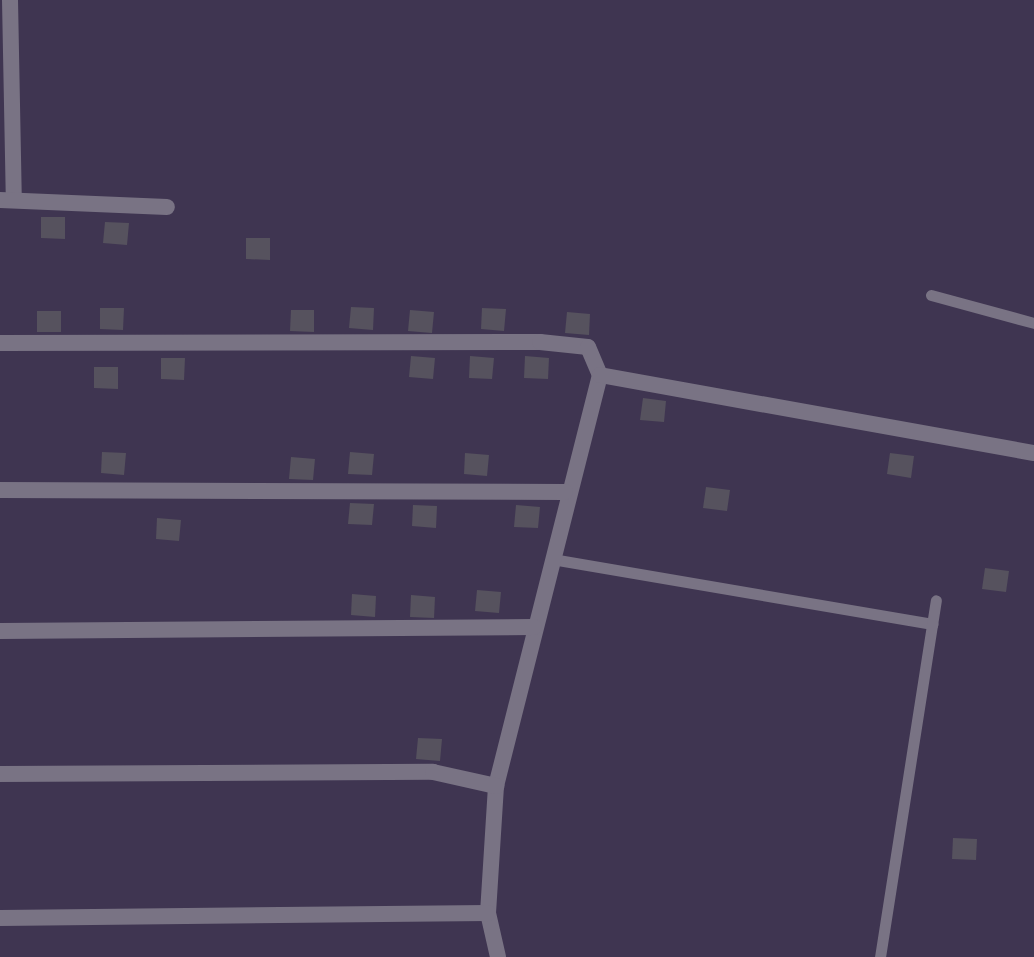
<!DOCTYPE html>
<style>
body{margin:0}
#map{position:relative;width:1034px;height:957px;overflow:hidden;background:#312d39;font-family:Cabin,sans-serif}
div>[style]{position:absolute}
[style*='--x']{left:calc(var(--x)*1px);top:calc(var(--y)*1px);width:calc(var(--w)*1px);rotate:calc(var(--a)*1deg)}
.green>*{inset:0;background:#3f3551}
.building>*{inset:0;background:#56525e}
.lane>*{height:11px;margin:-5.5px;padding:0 5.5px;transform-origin:5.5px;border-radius:5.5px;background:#797384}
.street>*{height:16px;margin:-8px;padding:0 8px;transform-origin:8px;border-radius:8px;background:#797384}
span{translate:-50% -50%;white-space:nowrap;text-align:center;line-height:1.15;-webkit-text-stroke:7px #27232e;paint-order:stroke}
</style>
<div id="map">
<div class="green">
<div style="clip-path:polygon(0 0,1034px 0,1034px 957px,0 957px)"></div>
</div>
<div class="building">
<div style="clip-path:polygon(41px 217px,65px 217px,65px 239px,41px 238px)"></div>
<div style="clip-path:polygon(105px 222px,129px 223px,127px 245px,103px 243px)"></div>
<div style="clip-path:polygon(246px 238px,270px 238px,270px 260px,246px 259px)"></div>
<div style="clip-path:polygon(351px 307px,374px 308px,373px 330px,349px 328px)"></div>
<div style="clip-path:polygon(100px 308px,124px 308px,123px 330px,100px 329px)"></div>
<div style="clip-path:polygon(482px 308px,506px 309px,504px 331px,481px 329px)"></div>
<div style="clip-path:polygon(291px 310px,314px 310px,314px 332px,290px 331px)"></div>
<div style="clip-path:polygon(410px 310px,434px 312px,432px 333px,408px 331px)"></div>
<div style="clip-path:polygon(37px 311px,61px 311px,61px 332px,37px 332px)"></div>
<div style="clip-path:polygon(567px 312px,590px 314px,589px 335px,565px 333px)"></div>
<div style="clip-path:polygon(411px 356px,435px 358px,433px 379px,409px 377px)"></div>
<div style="clip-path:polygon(470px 356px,494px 358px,492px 379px,469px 378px)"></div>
<div style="clip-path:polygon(525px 356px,549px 358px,548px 379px,524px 378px)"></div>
<div style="clip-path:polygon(161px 358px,185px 358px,184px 380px,161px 379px)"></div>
<div style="clip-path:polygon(94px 367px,118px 367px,118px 389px,94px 388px)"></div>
<div style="clip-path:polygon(643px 398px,666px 401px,664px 422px,640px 420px)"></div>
<div style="clip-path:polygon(102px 452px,126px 453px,124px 475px,101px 473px)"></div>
<div style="clip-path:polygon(350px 452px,374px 454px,372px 475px,348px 474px)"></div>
<div style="clip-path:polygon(465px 453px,489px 455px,487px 476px,464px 474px)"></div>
<div style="clip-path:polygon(890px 453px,914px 456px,911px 478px,887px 474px)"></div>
<div style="clip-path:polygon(291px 457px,315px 459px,313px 480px,289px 479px)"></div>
<div style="clip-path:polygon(706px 487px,730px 490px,727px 511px,703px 508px)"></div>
<div style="clip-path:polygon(350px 503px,374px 504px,372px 525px,348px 524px)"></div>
<div style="clip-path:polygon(413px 505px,437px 506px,436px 528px,412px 526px)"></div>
<div style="clip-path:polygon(516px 505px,540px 507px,538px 528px,514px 527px)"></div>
<div style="clip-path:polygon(157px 518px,181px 520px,179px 541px,156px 539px)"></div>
<div style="clip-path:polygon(985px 568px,1009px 571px,1006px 592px,982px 589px)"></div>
<div style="clip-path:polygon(477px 590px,501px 592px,499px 613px,475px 611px)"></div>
<div style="clip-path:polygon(352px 594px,376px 596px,375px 617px,351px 615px)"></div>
<div style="clip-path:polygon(411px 595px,435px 597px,434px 618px,410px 617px)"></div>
<div style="clip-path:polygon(418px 738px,442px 739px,440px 761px,416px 759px)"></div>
<div style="clip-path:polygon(953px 838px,977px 839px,976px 860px,952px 859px)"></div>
</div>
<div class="lane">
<div style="--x:931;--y:295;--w:107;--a:15.2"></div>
<div style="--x:552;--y:559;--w:386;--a:9.7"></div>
<div style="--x:880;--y:957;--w:361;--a:-81.1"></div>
</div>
<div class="street">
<div style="--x:10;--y:0;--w:200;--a:88.9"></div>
<div style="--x:0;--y:200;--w:167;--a:2.4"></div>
<div style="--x:0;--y:343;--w:540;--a:-0.11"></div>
<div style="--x:540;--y:342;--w:48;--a:5.9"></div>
<div style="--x:588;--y:347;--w:30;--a:67"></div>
<div style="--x:600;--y:375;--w:424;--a:104.2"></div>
<div style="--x:496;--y:786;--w:127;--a:93.6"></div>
<div style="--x:488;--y:913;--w:45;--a:77.2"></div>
<div style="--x:600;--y:375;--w:441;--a:10.2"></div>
<div style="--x:0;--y:490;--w:565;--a:0.2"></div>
<div style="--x:0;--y:631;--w:534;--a:-0.43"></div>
<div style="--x:0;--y:774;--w:433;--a:-0.3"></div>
<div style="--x:433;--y:772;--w:65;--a:12.5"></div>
<div style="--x:0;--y:918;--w:488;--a:-0.6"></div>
</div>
</div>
